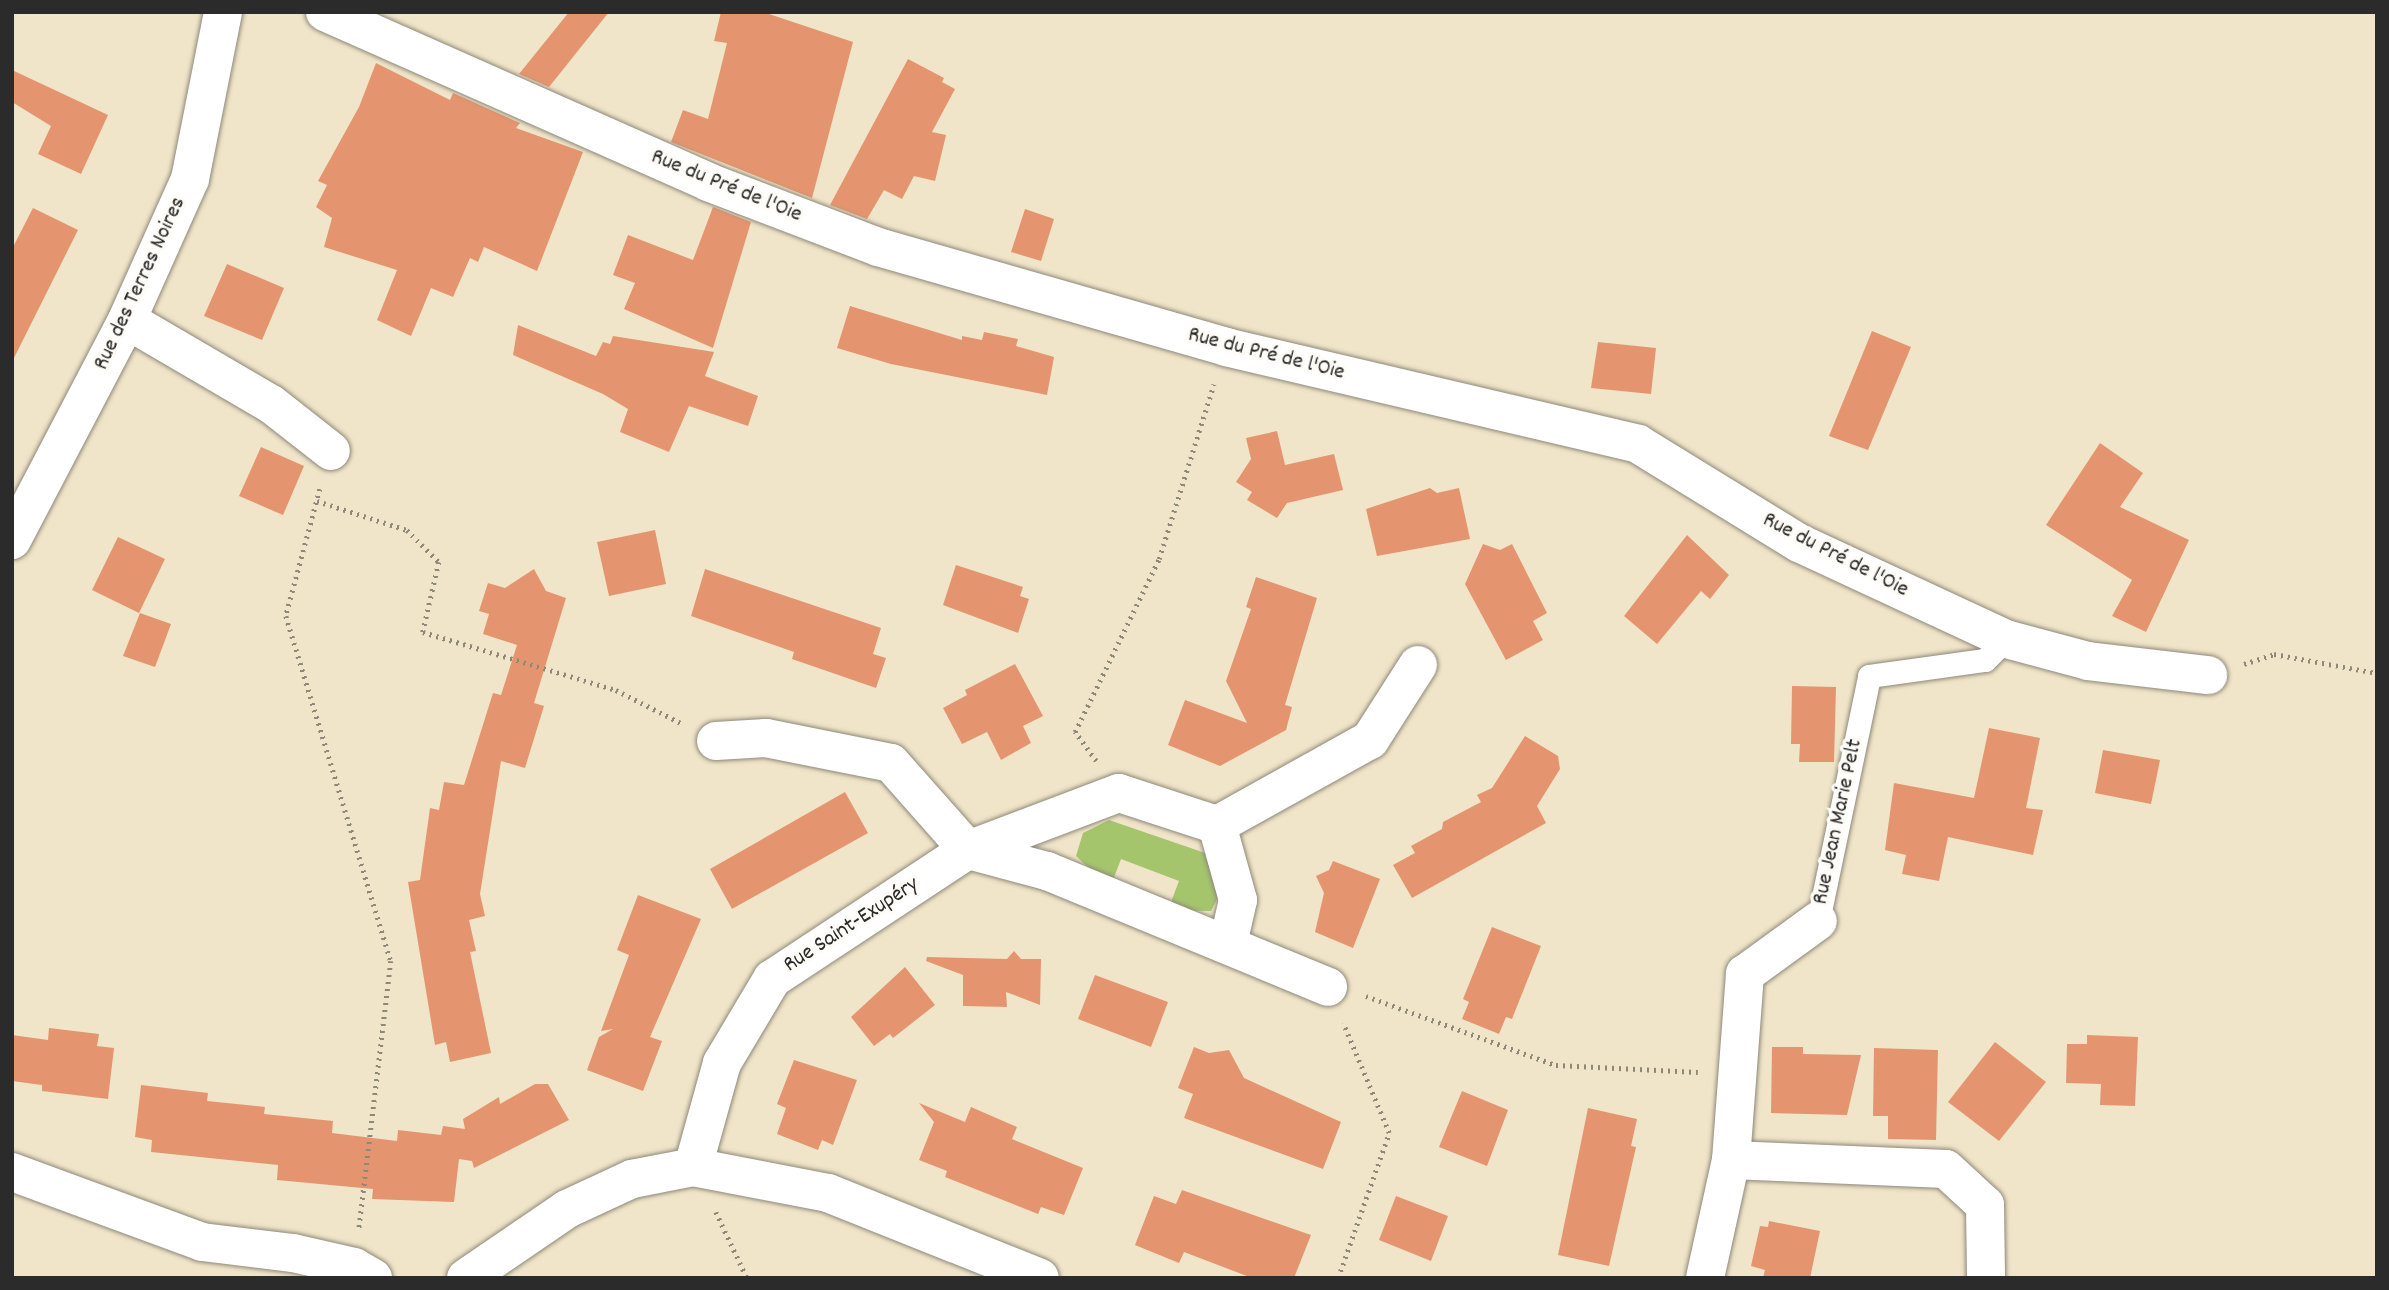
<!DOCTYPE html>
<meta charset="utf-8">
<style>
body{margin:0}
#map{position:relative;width:2389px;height:1290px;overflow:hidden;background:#f0e5c9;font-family:Dekko,sans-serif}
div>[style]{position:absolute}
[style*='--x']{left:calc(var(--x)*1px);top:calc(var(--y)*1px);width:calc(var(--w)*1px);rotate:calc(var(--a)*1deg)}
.green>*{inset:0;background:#a5c56d}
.building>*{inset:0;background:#e4956f}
.path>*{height:4.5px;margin-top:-2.25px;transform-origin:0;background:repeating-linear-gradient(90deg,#8e887a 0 2px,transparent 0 7px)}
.roads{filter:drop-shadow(0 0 2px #8e887a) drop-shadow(0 0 2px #8e887a)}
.lane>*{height:23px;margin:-11.5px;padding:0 11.5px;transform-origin:11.5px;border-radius:11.5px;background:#fff}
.street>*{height:38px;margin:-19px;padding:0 19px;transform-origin:19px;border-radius:19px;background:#fff}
span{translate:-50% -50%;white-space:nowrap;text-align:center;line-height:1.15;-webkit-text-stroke:7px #fdfcf7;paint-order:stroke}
.street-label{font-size:23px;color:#2b2b2b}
.frame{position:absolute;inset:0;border:14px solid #2b2b2b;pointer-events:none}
</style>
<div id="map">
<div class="green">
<div style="clip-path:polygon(1109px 820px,1208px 854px,1223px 887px,1211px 911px,1168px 910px,1179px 881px,1121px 859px,1110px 888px,1076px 856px,1083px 833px)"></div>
</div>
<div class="building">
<div style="clip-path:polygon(569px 12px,609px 12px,549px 87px,519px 74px)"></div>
<div style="clip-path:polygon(721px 12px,763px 12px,853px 42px,812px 198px,671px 142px,683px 110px,708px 119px,727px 43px,714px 41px)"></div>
<div style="clip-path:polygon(908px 59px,944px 78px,942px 82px,955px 89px,932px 132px,946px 135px,935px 181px,914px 176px,902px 199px,884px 190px,867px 219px,830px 205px)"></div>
<div style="clip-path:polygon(376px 63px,450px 100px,453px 93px,520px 123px,516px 128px,583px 152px,537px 271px,484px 247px,478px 262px,470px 258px,453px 297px,431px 288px,411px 336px,377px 320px,397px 270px,324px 247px,332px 218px,316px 207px,327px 185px,318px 181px,359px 107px)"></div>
<div style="clip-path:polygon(12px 70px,108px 115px,81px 174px,38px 154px,51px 126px,12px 102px)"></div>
<div style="clip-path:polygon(713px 207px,751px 222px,713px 348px,624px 309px,635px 283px,613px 275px,628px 235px,693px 260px)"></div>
<div style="clip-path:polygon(33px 208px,78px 230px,12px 362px,12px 249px)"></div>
<div style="clip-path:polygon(1025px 209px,1054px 219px,1041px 261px,1011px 252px)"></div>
<div style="clip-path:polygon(227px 264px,284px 288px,262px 340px,204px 316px)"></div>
<div style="clip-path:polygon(850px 306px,962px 340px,962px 336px,982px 340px,984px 332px,1018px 339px,1016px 346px,1054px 357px,1047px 395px,891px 364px,837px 348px)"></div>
<div style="clip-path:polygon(518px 325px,596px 356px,603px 342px,610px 344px,613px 336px,714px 352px,705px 376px,758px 396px,748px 426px,689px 406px,669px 452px,620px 432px,628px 409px,603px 394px,513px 355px)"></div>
<div style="clip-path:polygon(1872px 331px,1911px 347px,1868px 450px,1829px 436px)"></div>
<div style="clip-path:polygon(1598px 342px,1656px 348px,1651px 394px,1591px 388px)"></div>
<div style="clip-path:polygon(1277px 431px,1285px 465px,1334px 454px,1343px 490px,1287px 503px,1277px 518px,1247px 500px,1252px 492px,1236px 482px,1251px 459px,1246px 438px)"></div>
<div style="clip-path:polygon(2100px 443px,2143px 473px,2120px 507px,2189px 540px,2146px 632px,2112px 616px,2132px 580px,2046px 525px)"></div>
<div style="clip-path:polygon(261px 447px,304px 466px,283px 515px,239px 496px)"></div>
<div style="clip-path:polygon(1430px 488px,1437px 493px,1459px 488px,1470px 539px,1377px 556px,1366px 509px)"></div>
<div style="clip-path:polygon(655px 530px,666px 584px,609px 596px,597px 542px)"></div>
<div style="clip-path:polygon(1687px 535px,1729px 575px,1710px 599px,1701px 591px,1657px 644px,1624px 616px)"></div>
<div style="clip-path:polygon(118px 537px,165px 559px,139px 613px,92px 590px)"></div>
<div style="clip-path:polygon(1483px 544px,1500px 550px,1512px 544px,1547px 613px,1533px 621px,1543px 640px,1506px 660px,1465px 584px)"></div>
<div style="clip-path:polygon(956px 565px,1023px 587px,1020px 596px,1029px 599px,1018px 633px,943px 605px)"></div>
<div style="clip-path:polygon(534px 569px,546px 591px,566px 598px,534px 703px,544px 706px,525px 768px,501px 761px,480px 894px,485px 916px,469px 920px,476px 951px,470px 952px,491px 1053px,450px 1062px,446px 1042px,435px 1045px,408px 882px,420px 880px,430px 808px,439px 810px,444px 782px,464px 785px,493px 693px,501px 695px,517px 645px,483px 634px,489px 614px,479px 611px,488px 583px,505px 588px)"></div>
<div style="clip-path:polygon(705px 569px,881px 628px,873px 654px,886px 658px,876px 688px,792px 659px,794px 652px,691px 616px)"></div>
<div style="clip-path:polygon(1256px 577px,1317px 598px,1285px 705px,1292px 707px,1286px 730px,1220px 766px,1168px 745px,1185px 700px,1247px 723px,1226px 681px,1251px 609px,1246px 607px)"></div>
<div style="clip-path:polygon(140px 613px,171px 624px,155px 667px,123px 656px)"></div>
<div style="clip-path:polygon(1015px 664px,1043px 716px,1023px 726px,1031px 743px,1001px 760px,987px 732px,962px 744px,943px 708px,967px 695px,965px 690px)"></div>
<div style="clip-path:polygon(1792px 686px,1836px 687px,1834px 762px,1799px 762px,1800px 744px,1791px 744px)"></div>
<div style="clip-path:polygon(1989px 728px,2040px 738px,2026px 808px,2043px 810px,2033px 855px,1948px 837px,1939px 881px,1902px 874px,1906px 855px,1885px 850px,1894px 783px,1974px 798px)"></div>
<div style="clip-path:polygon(1525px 736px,1558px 756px,1560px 769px,1537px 806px,1546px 823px,1412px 898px,1393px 865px,1415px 853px,1411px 846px,1442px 829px,1443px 822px,1481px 802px,1477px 795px,1492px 788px)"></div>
<div style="clip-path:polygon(2103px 750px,2160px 760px,2151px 804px,2095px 793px)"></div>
<div style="clip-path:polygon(845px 792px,868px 833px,732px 909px,710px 869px)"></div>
<div style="clip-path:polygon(1333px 861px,1380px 879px,1353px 948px,1315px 932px,1324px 893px,1316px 876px,1329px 870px)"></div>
<div style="clip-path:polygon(638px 895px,701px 919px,650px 1037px,662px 1041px,643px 1091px,587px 1070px,599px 1037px,613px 1029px,601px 1031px,629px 955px,617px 950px)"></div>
<div style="clip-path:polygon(1492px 927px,1541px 946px,1512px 1019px,1506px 1017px,1499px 1034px,1462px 1019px,1469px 1002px,1463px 999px)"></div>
<div style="clip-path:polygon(1014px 951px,1021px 959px,1041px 959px,1040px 1005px,1006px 992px,1007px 1007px,963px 1006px,963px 975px,926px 961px,927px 957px,1007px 959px)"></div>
<div style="clip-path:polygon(905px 967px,935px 1005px,893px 1038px,890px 1034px,874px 1046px,851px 1017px)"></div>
<div style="clip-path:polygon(1095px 975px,1168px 1002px,1151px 1047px,1078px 1019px)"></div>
<div style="clip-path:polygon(49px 1028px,99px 1034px,97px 1046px,114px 1048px,108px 1099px,42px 1091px,42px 1085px,12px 1081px,12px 1035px,48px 1040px)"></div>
<div style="clip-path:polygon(2087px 1035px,2138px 1037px,2135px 1106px,2100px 1105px,2101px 1084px,2066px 1083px,2067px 1044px,2087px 1044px)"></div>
<div style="clip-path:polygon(1995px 1042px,2046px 1082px,1999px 1141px,1948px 1102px)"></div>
<div style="clip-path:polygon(1194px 1047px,1209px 1053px,1229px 1050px,1244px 1078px,1341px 1122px,1323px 1169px,1184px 1118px,1193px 1094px,1178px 1088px)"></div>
<div style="clip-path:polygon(1772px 1047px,1803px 1047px,1803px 1054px,1861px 1055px,1847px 1115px,1771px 1113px)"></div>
<div style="clip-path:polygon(1874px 1048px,1938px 1050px,1936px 1140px,1888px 1139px,1888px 1116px,1873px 1116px)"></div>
<div style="clip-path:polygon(794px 1060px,857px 1080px,833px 1145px,822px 1140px,818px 1150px,777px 1134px,786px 1108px,777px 1104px)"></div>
<div style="clip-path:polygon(535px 1084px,548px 1084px,569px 1120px,474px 1168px,472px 1161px,459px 1159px,454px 1202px,372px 1199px,373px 1189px,277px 1180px,278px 1165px,151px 1152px,152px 1140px,135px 1137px,141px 1085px,208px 1093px,207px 1101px,265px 1107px,264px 1114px,333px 1121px,332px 1133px,397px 1141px,398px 1130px,441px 1135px,443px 1126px,465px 1129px,463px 1119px,499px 1097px,500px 1104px)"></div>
<div style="clip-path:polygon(1462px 1091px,1508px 1110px,1487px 1166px,1439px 1147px)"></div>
<div style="clip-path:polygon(919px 1103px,965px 1122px,971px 1107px,1017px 1127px,1012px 1139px,1083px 1168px,1064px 1215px,1041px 1207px,1038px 1214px,945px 1177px,947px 1171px,919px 1160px,934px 1122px)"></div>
<div style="clip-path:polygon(1588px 1108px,1637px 1119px,1631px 1146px,1636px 1147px,1609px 1266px,1558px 1255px)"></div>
<div style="clip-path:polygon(1182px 1190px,1311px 1235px,1294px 1278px,1252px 1278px,1184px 1252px,1179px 1263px,1135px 1245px,1154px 1196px,1176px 1204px)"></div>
<div style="clip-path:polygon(1396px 1196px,1448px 1216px,1431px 1261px,1379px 1240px)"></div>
<div style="clip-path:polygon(1769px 1221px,1820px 1231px,1810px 1278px,1763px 1278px,1765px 1270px,1751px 1266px,1760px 1226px,1768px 1227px)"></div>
</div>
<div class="path">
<div style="--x:320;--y:489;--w:131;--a:105"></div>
<div style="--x:286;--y:616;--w:361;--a:73.1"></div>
<div style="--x:391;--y:961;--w:269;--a:96.8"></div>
<div style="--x:317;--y:501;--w:95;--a:17.9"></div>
<div style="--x:407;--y:530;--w:45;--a:45"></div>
<div style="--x:439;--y:562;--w:72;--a:102.9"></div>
<div style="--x:423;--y:632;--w:202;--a:16.7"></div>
<div style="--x:616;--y:690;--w:75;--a:26.9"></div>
<div style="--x:2244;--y:664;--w:32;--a:-18"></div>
<div style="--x:2274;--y:654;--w:105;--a:10.5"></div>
<div style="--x:1096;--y:761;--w:36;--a:-126"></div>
<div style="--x:1075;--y:732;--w:192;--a:-64.1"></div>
<div style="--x:1159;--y:559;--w:183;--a:-72.6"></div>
<div style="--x:1366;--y:996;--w:202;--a:20"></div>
<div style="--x:1556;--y:1065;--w:142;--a:2.8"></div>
<div style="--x:716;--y:1212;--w:73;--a:64.8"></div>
<div style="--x:1338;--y:1278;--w:154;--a:-70.6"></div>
<div style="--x:1389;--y:1133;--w:119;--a:-112.7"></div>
</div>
<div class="roads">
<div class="lane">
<div style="--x:1818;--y:921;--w:250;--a:-78.2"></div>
<div style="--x:1869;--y:676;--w:117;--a:-7.9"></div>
<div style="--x:1985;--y:660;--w:30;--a:-45"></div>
</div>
<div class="street">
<div style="--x:325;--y:12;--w:419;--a:23.9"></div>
<div style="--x:708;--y:182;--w:182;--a:20.9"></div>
<div style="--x:878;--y:247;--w:362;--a:16"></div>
<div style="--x:1226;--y:347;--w:423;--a:13.2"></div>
<div style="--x:1638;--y:444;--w:189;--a:31.6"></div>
<div style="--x:1799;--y:543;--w:228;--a:24.9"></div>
<div style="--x:2006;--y:639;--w:85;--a:15"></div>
<div style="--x:2088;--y:661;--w:121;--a:6.7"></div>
<div style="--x:127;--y:320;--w:167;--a:30.3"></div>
<div style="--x:271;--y:404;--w:76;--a:38.1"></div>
<div style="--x:12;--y:540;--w:248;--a:-62.4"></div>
<div style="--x:127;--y:320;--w:154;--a:-65.9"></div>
<div style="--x:190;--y:179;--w:170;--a:-78.8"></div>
<div style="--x:716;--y:741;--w:50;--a:-3.4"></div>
<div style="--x:766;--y:738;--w:127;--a:11.3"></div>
<div style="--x:891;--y:763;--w:116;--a:48.5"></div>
<div style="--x:968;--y:850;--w:161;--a:-20.7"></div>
<div style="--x:1119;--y:793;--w:103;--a:18.1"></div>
<div style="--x:1228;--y:944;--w:45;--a:-77.2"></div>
<div style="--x:1238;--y:900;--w:78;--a:-105.6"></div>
<div style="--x:1217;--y:825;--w:175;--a:-29.1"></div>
<div style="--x:1370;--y:740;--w:89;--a:-57.4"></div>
<div style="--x:1731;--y:1160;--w:187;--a:-85.7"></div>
<div style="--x:1745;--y:974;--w:90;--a:-36"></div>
<div style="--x:693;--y:1167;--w:108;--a:-74.4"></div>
<div style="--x:722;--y:1063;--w:98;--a:-59.2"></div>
<div style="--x:772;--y:979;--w:235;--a:-33.4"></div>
<div style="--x:968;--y:850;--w:82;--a:14.9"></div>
<div style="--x:1047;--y:871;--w:304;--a:22.4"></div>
<div style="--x:12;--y:1172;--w:202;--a:20.2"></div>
<div style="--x:202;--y:1242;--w:92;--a:6.9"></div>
<div style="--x:293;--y:1253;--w:63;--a:12.9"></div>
<div style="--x:354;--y:1267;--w:22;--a:30"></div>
<div style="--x:466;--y:1278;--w:122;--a:-34.3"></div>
<div style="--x:567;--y:1209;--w:72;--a:-24.8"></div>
<div style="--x:632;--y:1179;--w:62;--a:-11.1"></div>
<div style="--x:693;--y:1167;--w:137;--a:10.9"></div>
<div style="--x:828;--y:1193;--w:228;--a:21.8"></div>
<div style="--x:1705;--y:1278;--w:121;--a:-77.6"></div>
<div style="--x:1731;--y:1160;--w:215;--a:2.4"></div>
<div style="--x:1946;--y:1169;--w:53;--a:42.7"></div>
<div style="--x:1985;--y:1205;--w:73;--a:89.2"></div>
</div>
</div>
<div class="street-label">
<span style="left:726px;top:187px;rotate:22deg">Rue du Pré de l'Oie</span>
<span style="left:141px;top:284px;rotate:-65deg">Rue des Terres Noires</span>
<span style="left:1266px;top:355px;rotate:14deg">Rue du Pré de l'Oie</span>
<span style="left:1835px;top:556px;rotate:27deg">Rue du Pré de l'Oie</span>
<span style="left:1839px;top:822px;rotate:-78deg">Rue Jean Marie Pelt</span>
<span style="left:852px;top:926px;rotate:-33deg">Rue Saint-Exupéry</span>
</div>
<div class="frame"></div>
</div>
